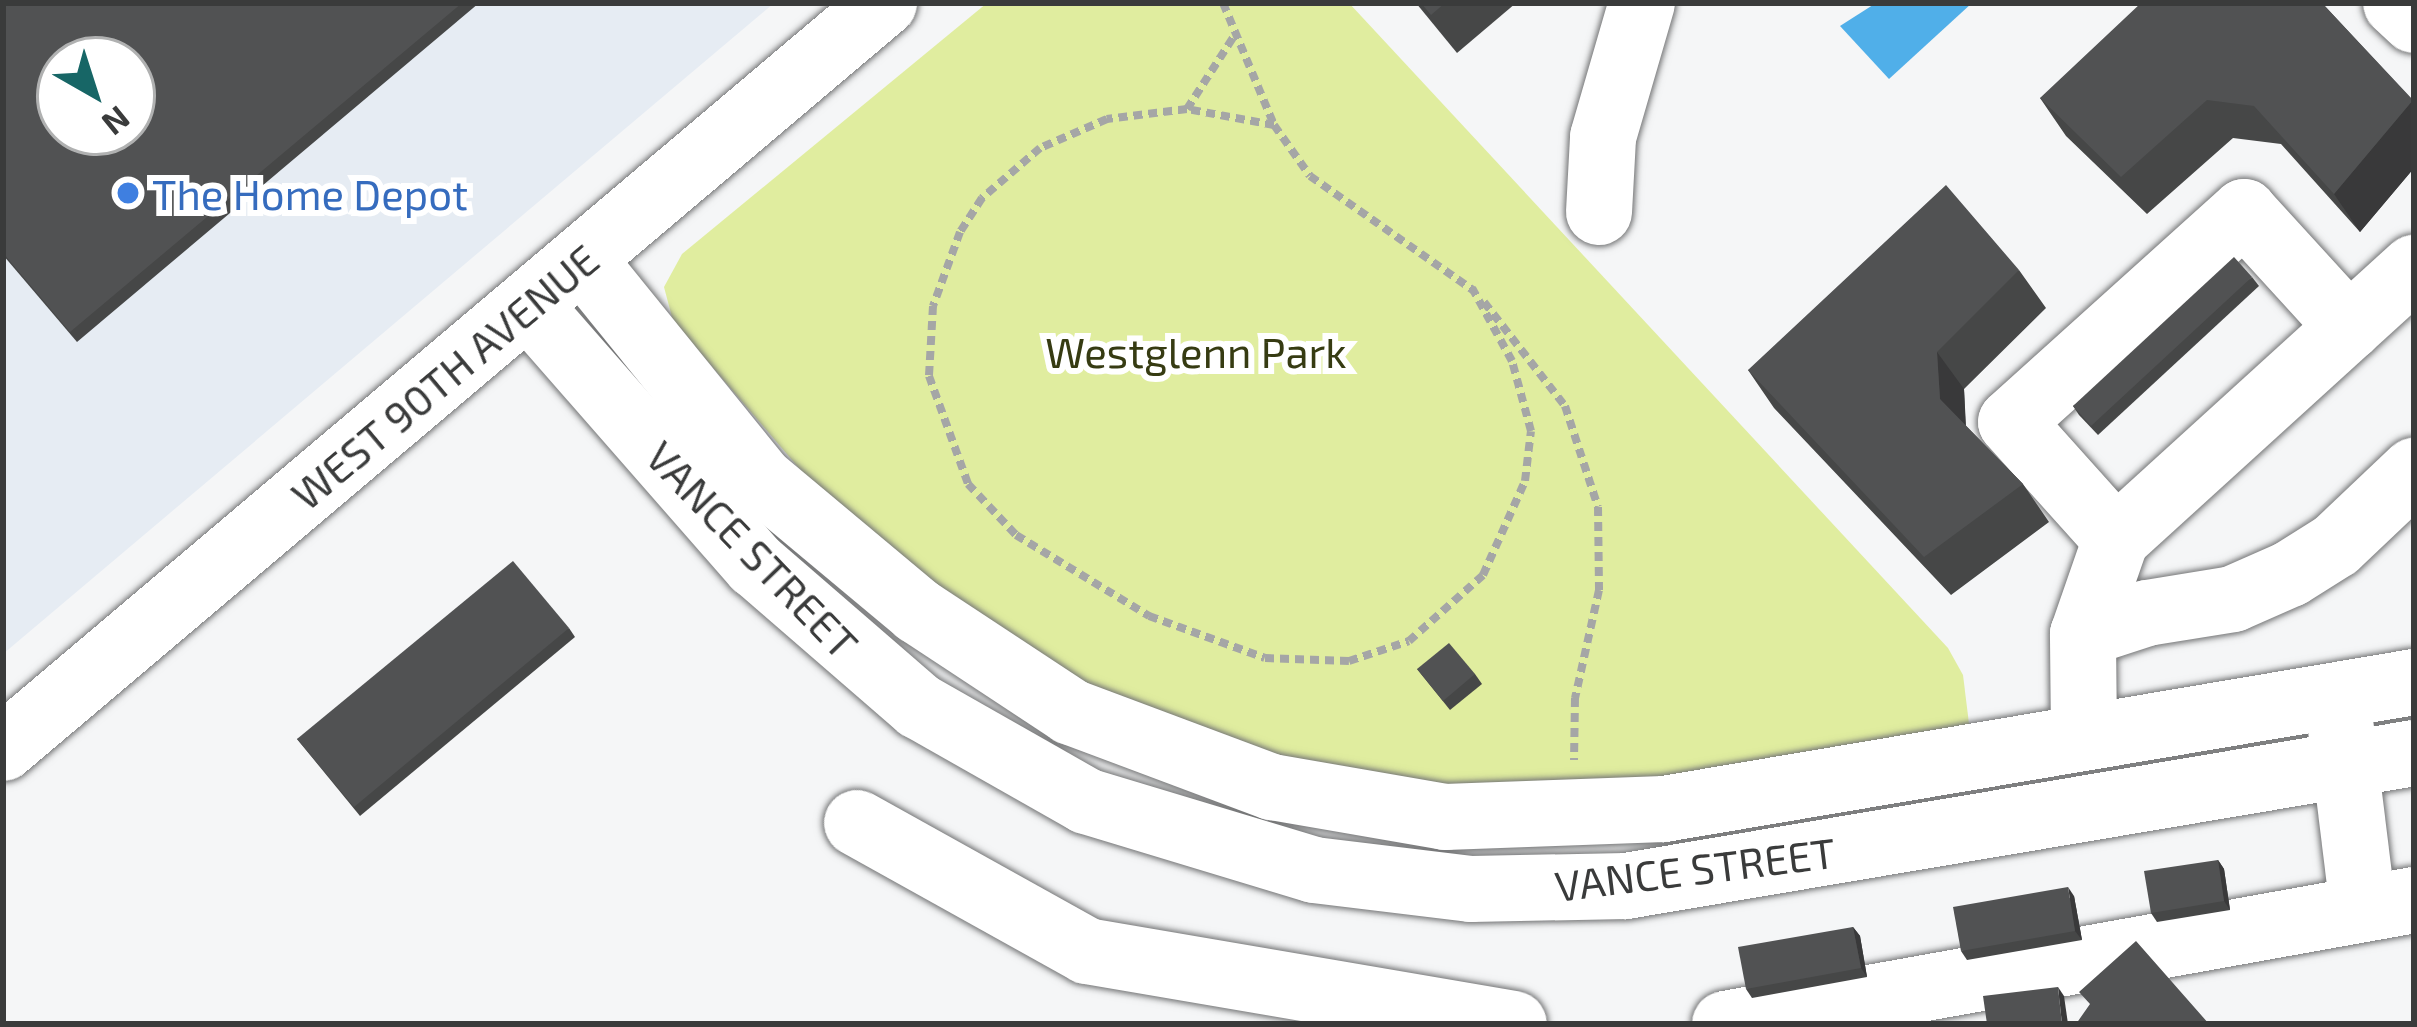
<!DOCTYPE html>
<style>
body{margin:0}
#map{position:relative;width:2417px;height:1027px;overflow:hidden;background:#f5f6f7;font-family:"Exo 2",sans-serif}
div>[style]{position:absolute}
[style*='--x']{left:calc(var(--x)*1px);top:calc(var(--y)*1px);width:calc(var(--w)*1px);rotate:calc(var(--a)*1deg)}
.built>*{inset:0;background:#e6ecf3}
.green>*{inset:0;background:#e0ed9f}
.water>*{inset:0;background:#50afe9}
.path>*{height:8px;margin-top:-4px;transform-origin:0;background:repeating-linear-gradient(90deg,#a5a6a6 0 9px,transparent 0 15px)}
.roads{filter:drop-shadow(0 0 3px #747576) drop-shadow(0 0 3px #747576)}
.minor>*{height:66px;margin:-33px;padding:0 33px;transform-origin:33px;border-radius:33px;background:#fff}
.wall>*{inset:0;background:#464747}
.shaded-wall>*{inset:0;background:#39393a}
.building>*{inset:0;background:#515253}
.dots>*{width:33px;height:33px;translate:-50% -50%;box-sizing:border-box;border:6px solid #fff;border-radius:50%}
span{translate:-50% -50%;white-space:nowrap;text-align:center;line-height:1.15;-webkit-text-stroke:12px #fff;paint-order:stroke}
.shop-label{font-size:42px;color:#366cbe}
.left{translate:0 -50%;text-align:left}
.park-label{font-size:42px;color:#363b12}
.street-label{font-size:42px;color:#3a3b3b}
.frame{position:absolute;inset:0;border:6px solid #3a3b3b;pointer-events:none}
.north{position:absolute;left:36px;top:36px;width:120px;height:120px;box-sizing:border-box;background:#fff;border:3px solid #b0b1b1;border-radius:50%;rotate:141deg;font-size:33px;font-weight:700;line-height:48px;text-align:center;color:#3a3b3b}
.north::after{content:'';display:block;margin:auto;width:42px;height:54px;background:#176666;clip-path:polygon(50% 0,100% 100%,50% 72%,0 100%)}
</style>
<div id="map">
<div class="built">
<div style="clip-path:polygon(evenodd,3px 3px,774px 3px,3px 654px,3px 3px,60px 60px,132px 60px,132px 132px,60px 132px,60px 60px)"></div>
</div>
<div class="green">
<div style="clip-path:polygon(987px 3px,1349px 3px,1948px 648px,1963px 675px,1970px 732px,1523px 798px,1286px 768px,1070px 683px,857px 536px,673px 321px,664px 287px,682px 254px)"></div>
</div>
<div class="water">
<div style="clip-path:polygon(1876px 3px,1972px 3px,1889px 79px,1840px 26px)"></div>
</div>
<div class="path">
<div style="--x:1223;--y:3;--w:132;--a:67.3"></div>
<div style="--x:1274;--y:125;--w:62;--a:54.8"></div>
<div style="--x:1310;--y:176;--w:199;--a:35"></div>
<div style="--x:1187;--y:109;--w:87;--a:-57.2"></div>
<div style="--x:1274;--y:125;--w:88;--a:-169.6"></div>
<div style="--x:1187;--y:109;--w:81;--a:172.9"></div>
<div style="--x:1107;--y:119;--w:73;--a:156.6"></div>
<div style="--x:1040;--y:148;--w:77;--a:139.2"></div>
<div style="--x:982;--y:198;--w:40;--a:122.9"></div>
<div style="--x:960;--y:232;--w:79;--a:110"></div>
<div style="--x:933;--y:306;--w:70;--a:93.3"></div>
<div style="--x:929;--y:376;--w:115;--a:70.1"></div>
<div style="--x:968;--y:484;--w:70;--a:46.7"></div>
<div style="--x:1016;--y:535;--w:156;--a:31.3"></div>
<div style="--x:1149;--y:616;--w:123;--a:19.9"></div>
<div style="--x:1265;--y:658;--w:84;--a:2"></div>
<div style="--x:1349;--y:661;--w:63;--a:-18.4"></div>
<div style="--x:1409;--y:641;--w:99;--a:-41.7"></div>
<div style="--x:1483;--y:575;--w:103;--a:-65.9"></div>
<div style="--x:1525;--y:481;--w:50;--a:-83.2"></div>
<div style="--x:1531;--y:431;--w:73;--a:-105.2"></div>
<div style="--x:1512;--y:361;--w:83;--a:-118.7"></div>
<div style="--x:1484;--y:302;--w:132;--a:52.1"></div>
<div style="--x:1565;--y:406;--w:106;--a:71.9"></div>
<div style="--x:1598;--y:507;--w:83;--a:89.3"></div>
<div style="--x:1599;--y:590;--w:111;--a:102.5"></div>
<div style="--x:1575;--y:698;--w:62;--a:90.9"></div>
</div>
<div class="roads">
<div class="minor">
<div style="--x:2396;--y:3;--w:25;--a:43"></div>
<div style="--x:1599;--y:212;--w:75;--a:-86.9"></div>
<div style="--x:1603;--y:137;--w:140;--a:-73.8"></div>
<div style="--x:582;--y:259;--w:283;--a:51"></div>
<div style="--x:760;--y:479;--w:206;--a:39.9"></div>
<div style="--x:918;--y:611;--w:183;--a:33.4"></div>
<div style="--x:1071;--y:712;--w:215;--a:20.5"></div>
<div style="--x:1272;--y:787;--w:176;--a:9.8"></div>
<div style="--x:1445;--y:817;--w:219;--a:-2.1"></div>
<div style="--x:1664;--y:809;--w:761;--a:-9.61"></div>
<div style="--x:528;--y:305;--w:346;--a:48.8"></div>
<div style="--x:756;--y:565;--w:216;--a:40.9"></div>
<div style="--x:919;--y:706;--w:192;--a:29.6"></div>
<div style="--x:1086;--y:801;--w:238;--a:16.8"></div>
<div style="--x:1314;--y:870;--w:158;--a:6.9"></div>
<div style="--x:1471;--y:889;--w:155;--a:-1.1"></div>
<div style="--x:1626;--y:886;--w:799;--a:-9.58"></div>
<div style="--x:2116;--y:539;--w:157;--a:-131.9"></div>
<div style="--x:2011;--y:422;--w:314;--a:-42"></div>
<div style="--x:2244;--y:212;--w:156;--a:47.6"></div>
<div style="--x:2083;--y:634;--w:67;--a:-18.2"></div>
<div style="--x:2147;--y:613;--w:87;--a:-9.2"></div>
<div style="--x:2233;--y:599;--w:62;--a:-23.7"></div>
<div style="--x:2290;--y:574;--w:54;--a:-32.2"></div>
<div style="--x:2336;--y:545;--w:108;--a:-43.5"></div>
<div style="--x:2340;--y:721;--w:187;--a:83"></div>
<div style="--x:2084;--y:735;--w:101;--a:-90.6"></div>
<div style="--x:2083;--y:634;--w:101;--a:-70.8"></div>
<div style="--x:2116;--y:539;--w:403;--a:-42.3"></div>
<div style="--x:3;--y:748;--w:1154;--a:-40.22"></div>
<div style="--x:857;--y:823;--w:263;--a:29.1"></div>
<div style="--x:1087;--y:951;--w:433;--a:9.7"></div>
<div style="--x:1725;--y:1024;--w:700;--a:-10.2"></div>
</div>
</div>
<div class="wall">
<div style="clip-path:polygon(3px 3px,479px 3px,77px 342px,3px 255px)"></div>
<div style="clip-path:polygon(1416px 3px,1516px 3px,1457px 53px)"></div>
<div style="clip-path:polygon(2322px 3px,2414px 102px,2414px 168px,2360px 232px,2281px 144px,2233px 138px,2147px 214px,2066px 136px,2040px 98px)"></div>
<div style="clip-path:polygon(2019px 270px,2046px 308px,1964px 389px,1966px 426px,2023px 484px,2049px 522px,1951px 595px,1774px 408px,1748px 370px)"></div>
<div style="clip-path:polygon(2252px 277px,2259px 286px,2098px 435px,2079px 415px,2073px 406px)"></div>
<div style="clip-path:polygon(569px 628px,575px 637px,360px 816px,297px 739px)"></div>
<div style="clip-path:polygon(1417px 669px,1475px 674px,1482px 684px,1450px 710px)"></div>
<div style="clip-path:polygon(2218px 860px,2224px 869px,2230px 910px,2157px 922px,2151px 913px)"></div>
<div style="clip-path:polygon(2074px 896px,2082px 940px,1967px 960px,1961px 951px)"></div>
<div style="clip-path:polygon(1853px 927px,1860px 936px,1867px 977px,1752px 998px,1746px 989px)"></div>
</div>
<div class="shaded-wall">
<div style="clip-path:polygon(2413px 100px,2414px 168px,2360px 232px,2334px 194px)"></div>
<div style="clip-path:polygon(1937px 352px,1964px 389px,1966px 437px,1940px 399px)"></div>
<div style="clip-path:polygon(2218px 860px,2224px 869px,2230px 910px,2224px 901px)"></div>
<div style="clip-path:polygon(2068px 887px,2074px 896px,2082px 940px,2075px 931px)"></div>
<div style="clip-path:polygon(1853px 927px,1860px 936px,1867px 977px,1861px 968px)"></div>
<div style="clip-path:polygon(2058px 987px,2064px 996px,2068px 1024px,2062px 1024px)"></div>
</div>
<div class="building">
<div style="clip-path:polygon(evenodd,3px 3px,462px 3px,70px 332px,3px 253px,3px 3px,60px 60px,132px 60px,132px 132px,60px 132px,60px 60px)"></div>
<div style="clip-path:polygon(1421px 3px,1445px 3px,1431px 15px)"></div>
<div style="clip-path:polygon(2141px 3px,2322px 3px,2413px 100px,2334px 194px,2254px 106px,2207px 100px,2121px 177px,2040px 98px)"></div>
<div style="clip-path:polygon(1946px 185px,2019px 270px,1937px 352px,1940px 399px,2023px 484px,1924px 557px,1748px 370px)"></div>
<div style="clip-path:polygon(2234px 257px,2252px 277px,2091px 426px,2073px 406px)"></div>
<div style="clip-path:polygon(513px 561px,569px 628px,354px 807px,297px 739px)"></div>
<div style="clip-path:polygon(1449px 643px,1475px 674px,1443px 701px,1417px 669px)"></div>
<div style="clip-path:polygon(2218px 860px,2224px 901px,2151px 913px,2144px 871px)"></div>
<div style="clip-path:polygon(2068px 887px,2075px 931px,1961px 951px,1953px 907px)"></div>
<div style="clip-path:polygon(1853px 927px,1861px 968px,1746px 989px,1738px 947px)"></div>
<div style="clip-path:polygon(2136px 941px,2209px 1024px,2076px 1024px,2090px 1004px,2079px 992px)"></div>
<div style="clip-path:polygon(2058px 987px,2062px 1024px,1987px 1024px,1983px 996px)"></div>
<div style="clip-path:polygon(1612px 1021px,1612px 1024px,1566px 1024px)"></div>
</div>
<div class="dots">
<div style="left:128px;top:193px;background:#3f7fe0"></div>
</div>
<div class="shop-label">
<span class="left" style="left:152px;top:193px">The Home Depot</span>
</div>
<div class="park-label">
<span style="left:1196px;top:351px">Westglenn Park</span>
</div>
<div class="street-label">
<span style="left:444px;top:376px;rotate:-40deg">WEST 90TH AVENUE</span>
<span style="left:753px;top:549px;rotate:46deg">VANCE STREET</span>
<span style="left:1695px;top:868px;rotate:-7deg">VANCE STREET</span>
</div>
<div class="frame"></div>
<div class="north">N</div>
</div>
